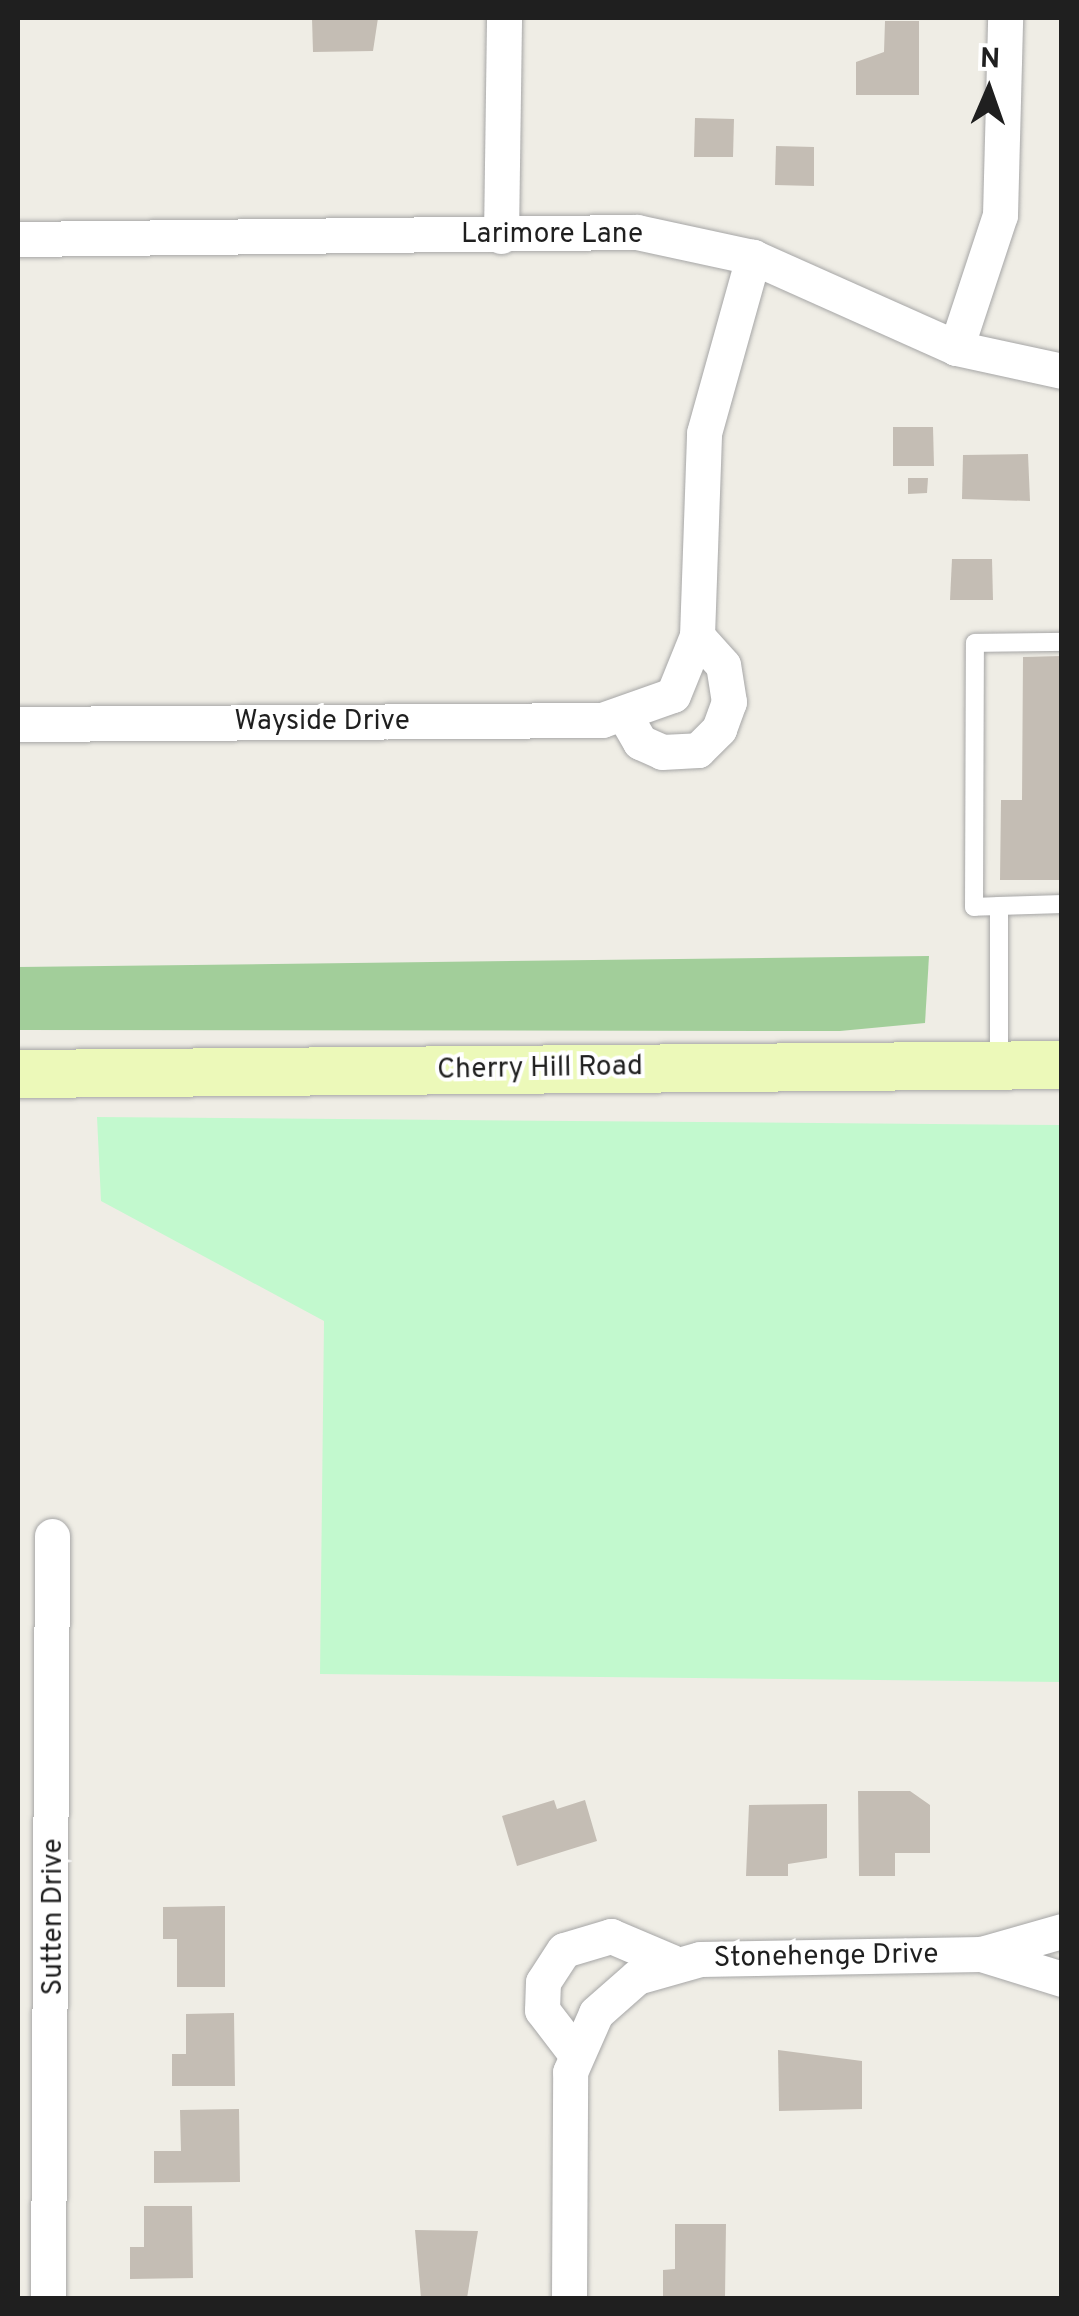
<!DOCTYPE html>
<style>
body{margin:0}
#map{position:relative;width:1079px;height:2316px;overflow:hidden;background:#efede5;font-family:Overpass,sans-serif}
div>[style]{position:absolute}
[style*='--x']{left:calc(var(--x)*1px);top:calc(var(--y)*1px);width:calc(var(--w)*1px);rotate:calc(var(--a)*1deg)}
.forest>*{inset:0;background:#a2ce9a}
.park>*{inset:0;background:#c2f9ce}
.building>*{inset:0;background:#c4bdb4}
.roads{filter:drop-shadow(0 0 2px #a6a6a6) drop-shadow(0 0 2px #a6a6a6)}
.service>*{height:18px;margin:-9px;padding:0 9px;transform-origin:9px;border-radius:9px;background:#fff}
.minor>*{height:35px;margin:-17.5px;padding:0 17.5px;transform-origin:17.5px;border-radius:17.5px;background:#fff}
.secondary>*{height:48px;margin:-24px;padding:0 24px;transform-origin:24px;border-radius:24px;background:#ecf9b9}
span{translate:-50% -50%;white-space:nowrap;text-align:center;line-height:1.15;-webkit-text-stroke:8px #fff;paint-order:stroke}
.street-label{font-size:28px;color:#1f1f1f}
.frame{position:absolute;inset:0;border:20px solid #1f1f1f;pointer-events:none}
.north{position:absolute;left:939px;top:40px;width:100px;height:100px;-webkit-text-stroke:8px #fff;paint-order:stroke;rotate:2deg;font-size:28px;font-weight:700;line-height:40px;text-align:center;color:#1f1f1f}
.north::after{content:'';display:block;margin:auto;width:35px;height:45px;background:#1f1f1f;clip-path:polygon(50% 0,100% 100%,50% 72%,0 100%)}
</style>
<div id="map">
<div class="forest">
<div style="clip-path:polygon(929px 956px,925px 1023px,840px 1031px,18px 1030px,18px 967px)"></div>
</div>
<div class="park">
<div style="clip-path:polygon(97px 1117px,1061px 1125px,1061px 1682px,320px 1674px,324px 1321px,101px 1201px)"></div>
</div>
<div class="building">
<div style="clip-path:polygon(312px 18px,378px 18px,373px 51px,313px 52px)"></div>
<div style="clip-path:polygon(885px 21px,919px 21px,919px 95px,856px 95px,856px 62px,884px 52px)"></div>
<div style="clip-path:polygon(695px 118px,734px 119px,733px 157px,694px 157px)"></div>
<div style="clip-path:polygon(776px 146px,814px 147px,814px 186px,775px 185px)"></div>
<div style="clip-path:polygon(893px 427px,933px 427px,934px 466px,893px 466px)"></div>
<div style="clip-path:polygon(1028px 454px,1030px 501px,962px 499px,963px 455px)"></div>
<div style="clip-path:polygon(908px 478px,928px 478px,927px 493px,908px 494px)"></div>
<div style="clip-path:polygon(952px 559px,992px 559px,993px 600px,950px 600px)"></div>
<div style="clip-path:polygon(1062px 656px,1062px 880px,1000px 880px,1001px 800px,1022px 800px,1023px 657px)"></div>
<div style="clip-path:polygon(858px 1791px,910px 1791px,930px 1805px,930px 1853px,895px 1853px,895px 1876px,859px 1876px)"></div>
<div style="clip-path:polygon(554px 1800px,557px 1809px,585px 1800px,597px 1841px,517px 1866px,502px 1816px)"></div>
<div style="clip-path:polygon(827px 1804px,827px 1858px,788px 1864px,788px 1876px,746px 1876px,749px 1805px)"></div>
<div style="clip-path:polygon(225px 1906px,225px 1987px,177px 1987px,177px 1939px,163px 1939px,163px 1907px)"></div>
<div style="clip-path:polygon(234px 2013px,235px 2086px,172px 2086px,172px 2054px,186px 2054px,186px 2014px)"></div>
<div style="clip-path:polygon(778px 2050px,862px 2061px,862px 2109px,779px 2111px)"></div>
<div style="clip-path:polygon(239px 2109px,240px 2182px,154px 2183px,154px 2151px,181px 2151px,180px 2110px)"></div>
<div style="clip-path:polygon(144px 2206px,192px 2206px,193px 2278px,130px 2279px,130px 2247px,144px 2247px)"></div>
<div style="clip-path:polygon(675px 2224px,726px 2224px,725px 2298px,663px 2298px,663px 2270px,675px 2269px)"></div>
<div style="clip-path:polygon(415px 2230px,478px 2231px,467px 2298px,421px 2298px)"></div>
</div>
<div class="roads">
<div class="service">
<div style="--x:999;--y:906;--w:25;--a:178"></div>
<div style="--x:974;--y:907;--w:264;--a:-89.8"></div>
<div style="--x:975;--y:643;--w:87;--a:-0.7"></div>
<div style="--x:999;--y:1064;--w:158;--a:-90"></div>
<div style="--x:999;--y:906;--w:63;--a:-1.8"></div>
</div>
<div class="minor">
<div style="--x:501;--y:236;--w:218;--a:-89.2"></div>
<div style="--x:18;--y:239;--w:619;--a:-0.65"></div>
<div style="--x:637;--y:232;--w:119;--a:12.2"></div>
<div style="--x:753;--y:257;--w:222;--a:24.1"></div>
<div style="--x:956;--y:348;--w:108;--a:12.2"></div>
<div style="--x:956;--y:348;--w:140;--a:-71.7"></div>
<div style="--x:1000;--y:215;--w:197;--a:-88.5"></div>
<div style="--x:625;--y:716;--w:30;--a:60"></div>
<div style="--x:640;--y:742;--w:24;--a:24"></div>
<div style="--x:662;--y:752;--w:36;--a:-3"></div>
<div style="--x:698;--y:750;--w:30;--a:-45"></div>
<div style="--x:719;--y:729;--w:29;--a:-70"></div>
<div style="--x:729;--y:702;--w:37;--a:-99"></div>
<div style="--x:723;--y:665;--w:39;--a:-132"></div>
<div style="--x:18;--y:724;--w:584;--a:-0.39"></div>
<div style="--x:602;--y:720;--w:75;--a:-19.4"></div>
<div style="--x:673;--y:695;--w:64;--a:-67.9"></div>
<div style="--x:697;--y:636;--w:203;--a:-88"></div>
<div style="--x:704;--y:433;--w:183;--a:-74.4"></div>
<div style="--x:981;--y:1954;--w:85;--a:17.2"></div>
<div style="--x:575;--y:2053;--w:54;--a:-127.5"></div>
<div style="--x:542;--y:2010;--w:28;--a:-88"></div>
<div style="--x:543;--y:1982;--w:38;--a:-57"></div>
<div style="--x:564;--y:1950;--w:49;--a:-16.6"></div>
<div style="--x:611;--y:1936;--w:66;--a:23.1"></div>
<div style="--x:48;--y:2298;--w:762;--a:-89.7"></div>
<div style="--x:569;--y:2298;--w:226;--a:-89.7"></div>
<div style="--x:570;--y:2072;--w:64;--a:-66.2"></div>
<div style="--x:596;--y:2013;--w:55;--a:-41.3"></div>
<div style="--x:637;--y:1977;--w:66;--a:-15.9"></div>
<div style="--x:700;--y:1959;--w:281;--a:-1"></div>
<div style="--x:981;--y:1954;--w:84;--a:-15.9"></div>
</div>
<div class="secondary">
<div style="--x:18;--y:1074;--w:1044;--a:-0.49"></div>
</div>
</div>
<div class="street-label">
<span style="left:552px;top:235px">Larimore Lane</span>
<span style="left:322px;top:722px">Wayside Drive</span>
<span style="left:540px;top:1069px;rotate:-1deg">Cherry Hill Road</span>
<span style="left:54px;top:1917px;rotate:-90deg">Sutten Drive</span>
<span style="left:826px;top:1957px;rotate:-1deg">Stonehenge Drive</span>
</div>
<div class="frame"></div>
<div class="north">N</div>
</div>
